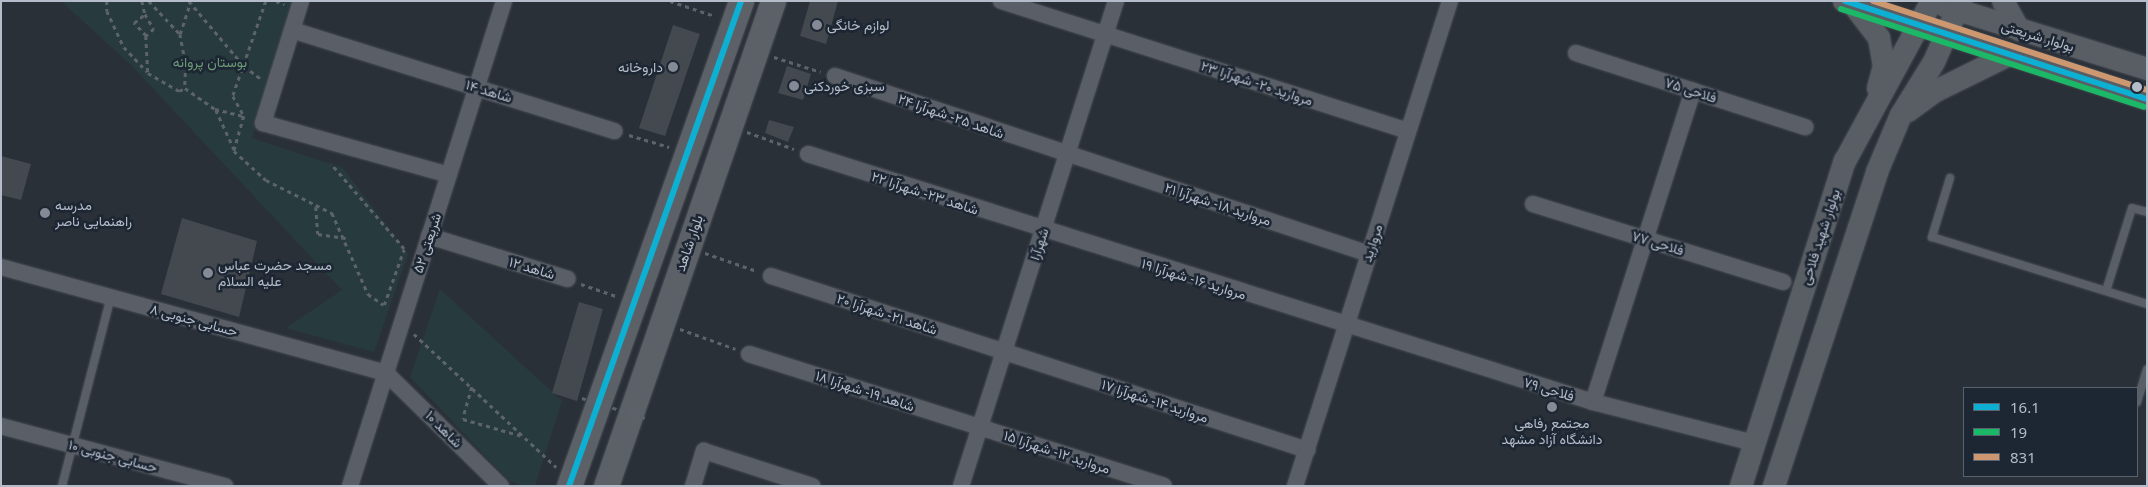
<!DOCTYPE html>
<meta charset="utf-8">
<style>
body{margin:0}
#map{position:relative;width:2148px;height:487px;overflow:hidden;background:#2a3038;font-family:"Noto Sans",Vazirmatn,sans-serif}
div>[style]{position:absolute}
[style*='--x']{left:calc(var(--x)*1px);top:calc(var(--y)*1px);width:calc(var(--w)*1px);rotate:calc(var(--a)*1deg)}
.green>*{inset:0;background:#273a3e}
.building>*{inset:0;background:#444950}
.path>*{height:2.5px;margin-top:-1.25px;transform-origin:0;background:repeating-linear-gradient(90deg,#5d636a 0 4px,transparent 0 8px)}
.roads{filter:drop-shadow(0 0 1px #484c53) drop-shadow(0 0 1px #484c53)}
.service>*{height:8px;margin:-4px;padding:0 4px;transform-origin:4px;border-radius:4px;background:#5a5e66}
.minor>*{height:16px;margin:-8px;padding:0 8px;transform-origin:8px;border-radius:8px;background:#5a5e66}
.secondary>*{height:22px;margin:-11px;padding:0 11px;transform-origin:11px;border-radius:11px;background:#595d64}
.primary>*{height:25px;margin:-12.5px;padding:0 12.5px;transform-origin:12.5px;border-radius:12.5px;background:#5c6168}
.path-bridge>*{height:2.5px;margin-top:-1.25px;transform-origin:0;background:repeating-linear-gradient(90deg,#5d636a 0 4px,transparent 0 8px)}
.bus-1>*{height:6px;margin:-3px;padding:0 3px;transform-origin:3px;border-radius:3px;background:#0dafd3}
.bus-2>*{height:6px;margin:-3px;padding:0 3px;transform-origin:3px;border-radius:3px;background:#1ab867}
.bus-3>*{height:6px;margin:-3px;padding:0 3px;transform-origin:3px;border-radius:3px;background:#cd976f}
.dots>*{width:14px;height:14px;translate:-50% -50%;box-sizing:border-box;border:2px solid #1d2633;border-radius:50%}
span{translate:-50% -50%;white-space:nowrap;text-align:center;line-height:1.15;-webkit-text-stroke:5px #1d2633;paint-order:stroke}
.poi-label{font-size:14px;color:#b4bcc9}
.left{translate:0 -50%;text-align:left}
.right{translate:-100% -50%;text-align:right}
.street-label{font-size:14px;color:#b4bcc9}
.park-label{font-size:14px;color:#6b9a76}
.frame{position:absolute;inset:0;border:2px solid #b4bcc9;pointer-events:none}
.legend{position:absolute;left:1963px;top:387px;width:175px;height:90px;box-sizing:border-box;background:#1d2633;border:1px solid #59626f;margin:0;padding:6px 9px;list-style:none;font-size:15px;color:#b4bcc9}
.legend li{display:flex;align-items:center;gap:10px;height:25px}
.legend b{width:25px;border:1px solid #59626f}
</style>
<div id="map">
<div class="green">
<div style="clip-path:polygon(61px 1px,292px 1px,252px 138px,343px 168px,408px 254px,374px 352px,286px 328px,342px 290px,131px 65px)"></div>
<div style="clip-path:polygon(440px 289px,562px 401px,535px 486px,522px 486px,508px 480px,410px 377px)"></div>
</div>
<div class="building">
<div style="clip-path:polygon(810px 1px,838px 1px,826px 44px,800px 36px)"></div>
<div style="clip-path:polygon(673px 25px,700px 34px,665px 136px,639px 128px)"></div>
<div style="clip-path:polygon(787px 66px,811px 74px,803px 100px,778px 93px)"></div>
<div style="clip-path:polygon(769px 120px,794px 127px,788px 142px,765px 133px)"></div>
<div style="clip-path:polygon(1px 156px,31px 164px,21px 200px,1px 195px)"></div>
<div style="clip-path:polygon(182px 218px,257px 241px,239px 317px,161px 294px)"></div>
<div style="clip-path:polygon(579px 302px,603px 309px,577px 401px,552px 393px)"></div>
</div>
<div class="path">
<div style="--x:107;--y:1;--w:10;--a:90"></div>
<div style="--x:107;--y:11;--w:40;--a:65"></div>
<div style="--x:124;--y:47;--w:34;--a:47"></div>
<div style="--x:142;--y:1;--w:13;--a:77"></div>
<div style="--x:149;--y:1;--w:45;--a:46.8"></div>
<div style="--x:180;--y:34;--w:33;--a:-72"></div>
<div style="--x:189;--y:1;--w:85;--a:49.8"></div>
<div style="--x:244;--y:66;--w:21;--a:37"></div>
<div style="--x:266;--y:1;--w:101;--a:109.2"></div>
<div style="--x:233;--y:96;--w:23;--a:61"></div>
<div style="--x:244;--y:116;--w:36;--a:106"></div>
<div style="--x:234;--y:151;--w:43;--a:42.2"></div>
<div style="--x:266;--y:180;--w:74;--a:26.6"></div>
<div style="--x:332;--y:213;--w:89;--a:66"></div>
<div style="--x:368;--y:294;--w:19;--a:35"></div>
<div style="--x:384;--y:305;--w:59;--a:-70.3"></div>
<div style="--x:404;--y:249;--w:112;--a:-130.7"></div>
<div style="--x:276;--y:1;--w:9;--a:21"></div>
<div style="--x:670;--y:1;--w:47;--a:18.4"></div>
<div style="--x:180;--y:34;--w:32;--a:79"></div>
<div style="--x:186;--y:65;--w:22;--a:93"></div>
<div style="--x:146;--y:36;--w:18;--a:-133"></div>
<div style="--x:134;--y:23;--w:14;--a:-39"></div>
<div style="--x:145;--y:14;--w:17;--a:59"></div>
<div style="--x:154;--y:29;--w:11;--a:139"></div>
<div style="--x:146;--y:36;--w:37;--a:87"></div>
<div style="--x:148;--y:73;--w:36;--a:30"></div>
<div style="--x:179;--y:91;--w:7;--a:-27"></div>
<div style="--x:185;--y:88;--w:37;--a:35"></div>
<div style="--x:774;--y:57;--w:49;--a:17.7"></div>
<div style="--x:747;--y:132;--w:50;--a:19.9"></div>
<div style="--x:629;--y:135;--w:42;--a:16.7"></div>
<div style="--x:234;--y:150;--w:45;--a:-114.9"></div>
<div style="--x:215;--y:109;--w:29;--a:14"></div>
<div style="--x:316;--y:207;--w:27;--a:86"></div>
<div style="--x:318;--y:234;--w:28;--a:8"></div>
<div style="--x:705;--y:253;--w:55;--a:19.1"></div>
<div style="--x:581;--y:284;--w:37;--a:19"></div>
<div style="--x:680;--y:329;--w:59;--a:19.7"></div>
<div style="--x:414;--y:334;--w:195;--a:43.1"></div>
<div style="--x:472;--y:387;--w:33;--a:106"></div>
<div style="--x:463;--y:419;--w:61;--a:16.1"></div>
</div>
<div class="roads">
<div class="service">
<div style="--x:1950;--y:178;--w:62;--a:107"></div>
<div style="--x:1932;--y:237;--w:225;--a:17.3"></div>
<div style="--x:2106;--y:291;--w:87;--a:-72.6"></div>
<div style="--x:2132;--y:208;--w:16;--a:15"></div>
<div style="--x:2137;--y:402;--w:34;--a:-73"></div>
<div style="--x:62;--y:486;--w:195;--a:-75.5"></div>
</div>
<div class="minor">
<div style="--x:301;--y:1;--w:128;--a:107.3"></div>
<div style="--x:263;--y:123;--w:193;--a:15.6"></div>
<div style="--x:1001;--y:1;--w:427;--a:17.7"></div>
<div style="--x:292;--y:30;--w:338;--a:17.4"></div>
<div style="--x:1576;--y:53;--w:241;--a:17.9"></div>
<div style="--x:835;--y:76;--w:563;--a:18.43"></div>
<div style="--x:808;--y:154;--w:823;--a:17.53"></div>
<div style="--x:1593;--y:402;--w:166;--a:14.3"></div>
<div style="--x:1533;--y:204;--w:262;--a:17.3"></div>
<div style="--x:429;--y:236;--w:145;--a:17.2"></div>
<div style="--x:1;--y:267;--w:399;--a:15.4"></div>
<div style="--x:386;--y:373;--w:161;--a:44.5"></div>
<div style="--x:771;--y:276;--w:564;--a:17.98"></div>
<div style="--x:749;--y:354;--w:435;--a:17.6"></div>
<div style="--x:1593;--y:402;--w:327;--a:-72.2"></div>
<div style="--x:1;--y:426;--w:232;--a:15"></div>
<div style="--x:350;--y:486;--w:509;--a:-72.38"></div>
<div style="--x:693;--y:486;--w:37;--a:-73"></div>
<div style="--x:704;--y:451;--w:114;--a:18"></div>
<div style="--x:961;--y:486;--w:509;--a:-72.28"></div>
<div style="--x:1295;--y:486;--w:509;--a:-72.28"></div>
</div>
<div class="secondary">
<div style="--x:1844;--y:1;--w:318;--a:17.9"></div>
<div style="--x:2003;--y:1;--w:33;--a:61"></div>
<div style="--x:1853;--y:4;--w:43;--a:52.6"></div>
<div style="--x:1879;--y:38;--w:28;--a:80"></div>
<div style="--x:1884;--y:66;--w:23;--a:105"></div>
<div style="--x:1945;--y:6;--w:212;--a:17.3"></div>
<div style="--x:1908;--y:111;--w:32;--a:-36"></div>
<div style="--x:1934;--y:92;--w:81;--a:-26.3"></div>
<div style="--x:1741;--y:486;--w:341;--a:-72.3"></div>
<div style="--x:1845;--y:161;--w:182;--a:-61.5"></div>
<div style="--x:1774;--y:486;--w:330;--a:-71.8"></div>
<div style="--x:1877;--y:172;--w:62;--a:-67.2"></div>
<div style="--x:1901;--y:115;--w:62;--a:-58.1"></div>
<div style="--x:1934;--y:62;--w:67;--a:-66.1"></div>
</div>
<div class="primary">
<div style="--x:569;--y:486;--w:515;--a:-70.47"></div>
<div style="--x:606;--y:486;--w:513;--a:-71"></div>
</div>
</div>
<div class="path-bridge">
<div style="--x:582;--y:398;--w:66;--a:17.6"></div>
</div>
<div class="bus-1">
<div style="--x:1845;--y:1;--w:318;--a:18"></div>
<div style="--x:569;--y:486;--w:515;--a:-70.47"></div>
</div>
<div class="bus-2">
<div style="--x:1841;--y:9;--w:318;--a:17.9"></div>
</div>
<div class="bus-3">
<div style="--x:1873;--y:1;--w:288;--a:18"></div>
</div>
<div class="dots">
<div style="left:817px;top:25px;background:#848b96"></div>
<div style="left:673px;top:67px;background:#848b96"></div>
<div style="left:794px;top:86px;background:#848b96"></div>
<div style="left:2137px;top:87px;background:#b4bcc9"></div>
<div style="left:45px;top:213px;background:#848b96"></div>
<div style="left:208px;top:273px;background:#848b96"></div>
<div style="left:1552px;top:407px;background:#848b96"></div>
</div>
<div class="poi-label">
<span class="left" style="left:827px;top:25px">لوازم خانگی</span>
<span class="right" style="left:663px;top:67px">داروخانه</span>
<span class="left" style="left:804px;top:86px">سبزی خوردکنی</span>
<span class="left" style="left:55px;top:213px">مدرسه<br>راهنمایی ناصر</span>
<span class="left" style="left:218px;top:273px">مسجد حضرت عباس<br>علیه السلام</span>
<span style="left:1552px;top:431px">مجتمع رفاهی<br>دانشگاه آزاد مشهد</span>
</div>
<div class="street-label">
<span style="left:2038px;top:36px;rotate:17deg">بولوار شریعتی</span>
<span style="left:1257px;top:83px;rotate:18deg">مروارید ۲۰- شهرآرا ۲۳</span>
<span style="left:1691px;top:90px;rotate:18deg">فلاحی ۷۵</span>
<span style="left:489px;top:91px;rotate:17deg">شاهد ۱۴</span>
<span style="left:951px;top:116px;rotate:19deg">شاهد ۲۵- شهرآرا ۲۴</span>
<span style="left:925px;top:193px;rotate:18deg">شاهد ۲۳- شهرآرا ۲۲</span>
<span style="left:1218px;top:204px;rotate:18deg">مروارید ۱۸- شهرآرا ۲۱</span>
<span style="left:1820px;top:237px;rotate:-72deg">بولوار شهید فلاحی</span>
<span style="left:427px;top:243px;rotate:-72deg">شریعتی ۵۲</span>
<span style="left:689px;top:243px;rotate:-71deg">بلوار شاهد</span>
<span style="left:1372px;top:243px;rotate:-72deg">مروارید</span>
<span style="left:1658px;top:243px;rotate:17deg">فلاحی ۷۷</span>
<span style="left:1039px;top:244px;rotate:-72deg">شهرآرا</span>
<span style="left:532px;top:268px;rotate:17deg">شاهد ۱۲</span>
<span style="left:1194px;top:279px;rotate:17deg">مروارید ۱۶- شهرآرا ۱۹</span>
<span style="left:887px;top:314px;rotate:18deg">شاهد ۲۱- شهرآرا ۲۰</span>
<span style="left:194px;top:320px;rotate:15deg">حسابی جنوبی ۸</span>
<span style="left:1549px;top:389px;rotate:17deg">فلاحی ۷۹</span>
<span style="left:865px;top:391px;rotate:18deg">شاهد ۱۹- شهرآرا ۱۸</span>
<span style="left:1155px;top:401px;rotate:18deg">مروارید ۱۴- شهرآرا ۱۷</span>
<span style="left:444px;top:429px;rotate:45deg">شاهد ۱۰</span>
<span style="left:1057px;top:452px;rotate:18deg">مروارید ۱۲- شهرآرا ۱۵</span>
<span style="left:113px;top:456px;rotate:15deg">حسابی جنوبی ۱۰</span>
</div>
<div class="park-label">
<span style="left:210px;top:62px">بوستان پروانه</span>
</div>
<div class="frame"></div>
<ul class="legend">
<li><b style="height:6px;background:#0dafd3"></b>16.1</li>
<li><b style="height:6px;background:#1ab867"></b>19</li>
<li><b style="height:6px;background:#cd976f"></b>831</li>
</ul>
</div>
